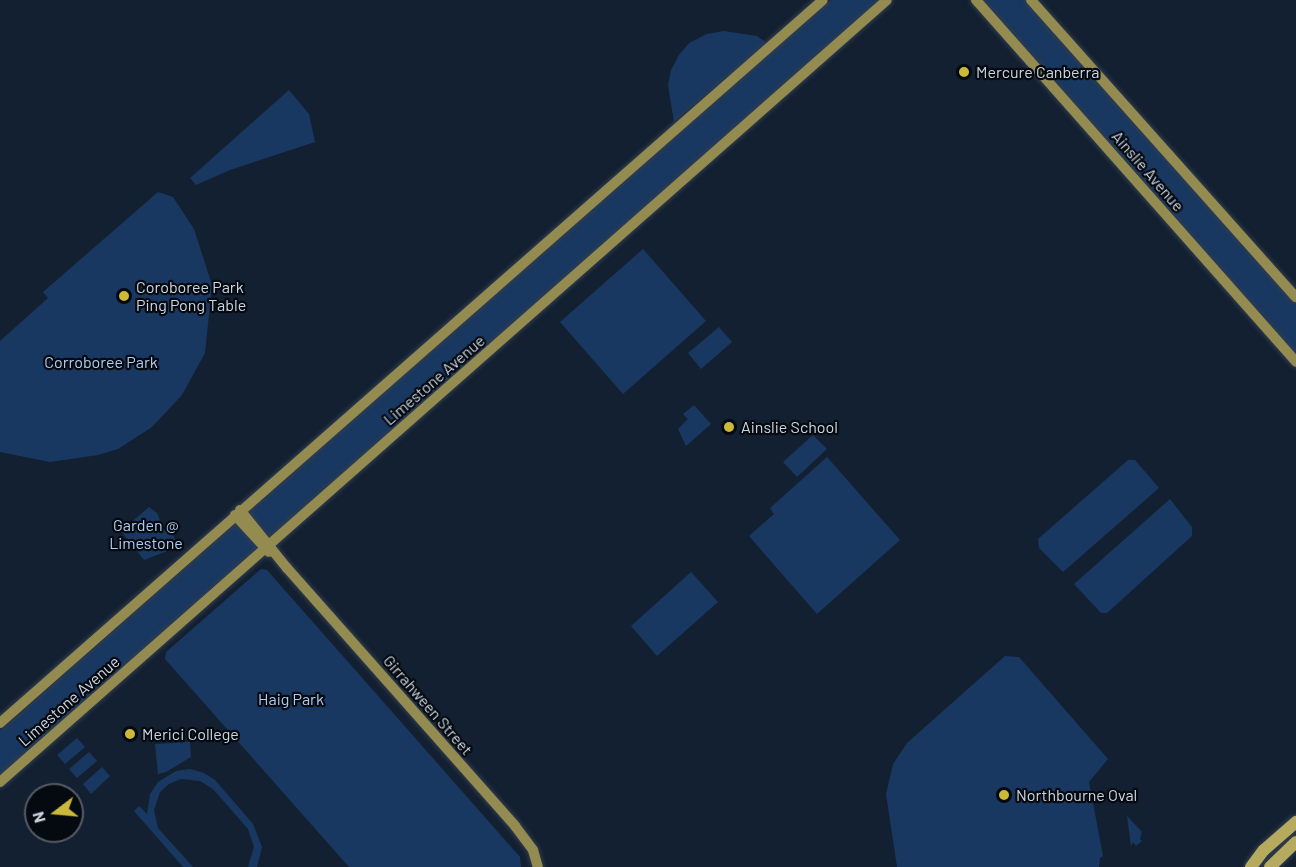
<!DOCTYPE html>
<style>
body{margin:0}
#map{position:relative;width:1296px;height:867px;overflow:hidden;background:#132031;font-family:Barlow,sans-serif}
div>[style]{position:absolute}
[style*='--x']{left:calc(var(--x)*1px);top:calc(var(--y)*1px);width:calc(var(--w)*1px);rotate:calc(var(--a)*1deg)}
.green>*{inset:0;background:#193861}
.roads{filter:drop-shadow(0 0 2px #313d4d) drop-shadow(0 0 2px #313d4d)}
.secondary>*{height:10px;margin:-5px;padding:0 5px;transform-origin:5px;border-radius:5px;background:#948b51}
.primary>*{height:12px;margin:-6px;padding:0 6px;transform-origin:6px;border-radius:6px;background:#b5aa5d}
.dots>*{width:16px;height:16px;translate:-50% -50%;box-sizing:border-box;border:3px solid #050a11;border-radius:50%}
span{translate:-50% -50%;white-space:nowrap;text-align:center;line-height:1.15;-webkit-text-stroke:4.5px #050a11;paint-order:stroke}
.poi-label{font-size:16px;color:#ccd5e1}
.left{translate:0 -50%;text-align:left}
.street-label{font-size:16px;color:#ccd5e1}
.park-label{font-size:16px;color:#b1ccf0}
.north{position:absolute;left:24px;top:783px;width:60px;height:60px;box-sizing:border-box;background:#050a11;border:2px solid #555b64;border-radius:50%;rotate:254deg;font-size:16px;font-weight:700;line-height:24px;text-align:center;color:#ccd5e1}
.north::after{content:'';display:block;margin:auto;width:21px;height:27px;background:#ccb939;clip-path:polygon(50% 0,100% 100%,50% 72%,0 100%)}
</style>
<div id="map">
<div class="green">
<div style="clip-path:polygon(831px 0,881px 0,0 775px,0 731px,808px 18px)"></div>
<div style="clip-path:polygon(983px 0,1030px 0,1296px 303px,1296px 356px)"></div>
<div style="clip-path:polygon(724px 31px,757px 36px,767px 43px,674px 122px,668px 85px,671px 70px,679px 55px,689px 43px,707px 34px)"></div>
<div style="clip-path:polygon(289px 90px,309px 114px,315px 142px,230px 170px,196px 185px,190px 178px)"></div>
<div style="clip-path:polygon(158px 192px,173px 197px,194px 229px,212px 285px,205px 353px,182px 395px,152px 427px,118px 449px,98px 455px,50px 462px,0 452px,0 341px,48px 298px,43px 292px)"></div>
<div style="clip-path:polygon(643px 249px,706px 321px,623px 394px,560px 322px)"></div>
<div style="clip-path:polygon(719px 327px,732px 342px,701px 369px,688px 353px)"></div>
<div style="clip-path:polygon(694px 405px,711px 424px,686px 446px,678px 429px,688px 419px,683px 414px)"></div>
<div style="clip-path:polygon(813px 435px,827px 449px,797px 477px,783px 462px)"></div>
<div style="clip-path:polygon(827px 457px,900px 540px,817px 614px,749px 536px,774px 514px,770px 508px)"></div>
<div style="clip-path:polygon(1128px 460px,1135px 460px,1159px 488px,1063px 572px,1039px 548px,1038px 539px)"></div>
<div style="clip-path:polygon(1170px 499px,1192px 527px,1192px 536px,1107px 613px,1101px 613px,1074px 584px)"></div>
<div style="clip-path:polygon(149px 507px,157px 513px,164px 530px,170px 528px,178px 547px,144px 560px,121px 531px)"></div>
<div style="clip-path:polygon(261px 569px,267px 570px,520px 857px,521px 867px,349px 867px,165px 659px,166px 652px)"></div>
<div style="clip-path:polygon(691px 572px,718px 602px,657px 656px,631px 626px)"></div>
<div style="clip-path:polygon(1005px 656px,1019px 657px,1108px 759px,1089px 782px,1103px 856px,1100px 858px,1099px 867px,897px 867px,886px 794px,893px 764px,907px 743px)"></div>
<div style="clip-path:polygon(77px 738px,85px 747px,65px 764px,57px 755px)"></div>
<div style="clip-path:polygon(190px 742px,191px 757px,166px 772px,158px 774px,155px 744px)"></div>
<div style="clip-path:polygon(89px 752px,97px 761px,77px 778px,69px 769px)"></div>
<div style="clip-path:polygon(102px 767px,110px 776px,91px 794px,83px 784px)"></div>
<div style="clip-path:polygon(190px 769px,204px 773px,215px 780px,253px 824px,262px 847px,257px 867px,248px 867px,254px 847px,248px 829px,213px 789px,200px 781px,181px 779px,169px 784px,160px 792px,154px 810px,158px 828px,193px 867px,183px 867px,134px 811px,139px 806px,147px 814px,150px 794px,158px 782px,176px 771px)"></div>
<div style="clip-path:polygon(1127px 816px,1142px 832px,1140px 839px,1142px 841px,1136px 846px,1133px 842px,1131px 846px)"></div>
</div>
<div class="roads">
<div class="secondary">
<div style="--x:976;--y:0;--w:483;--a:48.5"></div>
<div style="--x:1031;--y:0;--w:398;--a:48.3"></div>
<div style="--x:240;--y:510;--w:75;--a:51"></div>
<div style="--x:287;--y:568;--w:344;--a:48.5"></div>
<div style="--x:515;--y:826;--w:30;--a:53"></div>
<div style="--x:533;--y:850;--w:18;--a:74"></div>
<div style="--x:235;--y:515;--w:50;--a:47.4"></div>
<div style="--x:0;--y:723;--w:1095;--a:-41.3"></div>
<div style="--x:0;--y:782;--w:1182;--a:-41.4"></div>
</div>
<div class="primary">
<div style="--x:1251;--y:867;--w:21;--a:-53"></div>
<div style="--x:1264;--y:850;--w:43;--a:-41.2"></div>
<div style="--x:1270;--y:867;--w:36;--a:-44"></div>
</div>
</div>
<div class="dots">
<div style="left:964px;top:72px;background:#ccb939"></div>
<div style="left:124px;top:296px;background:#ccb939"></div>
<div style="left:729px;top:427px;background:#ccb939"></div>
<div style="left:130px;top:734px;background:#ccb939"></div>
<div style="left:1004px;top:795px;background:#ccb939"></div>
</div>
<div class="poi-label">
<span class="left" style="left:976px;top:72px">Mercure Canberra</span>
<span class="left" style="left:136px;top:296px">Coroboree Park<br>Ping Pong Table</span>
<span class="left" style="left:741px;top:427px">Ainslie School</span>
<span class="left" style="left:142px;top:734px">Merici College</span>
<span class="left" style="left:1016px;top:795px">Northbourne Oval</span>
</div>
<div class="street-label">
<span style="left:1148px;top:171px;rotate:49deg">Ainslie Avenue</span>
<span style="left:434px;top:380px;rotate:-41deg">Limestone Avenue</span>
<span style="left:69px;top:701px;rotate:-41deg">Limestone Avenue</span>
<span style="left:428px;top:705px;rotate:49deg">Girrahween Street</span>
</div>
<div class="park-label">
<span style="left:101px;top:362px">Corroboree Park</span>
<span style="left:146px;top:534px">Garden @<br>Limestone</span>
<span style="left:291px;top:699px">Haig Park</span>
</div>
<div class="north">N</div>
</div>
